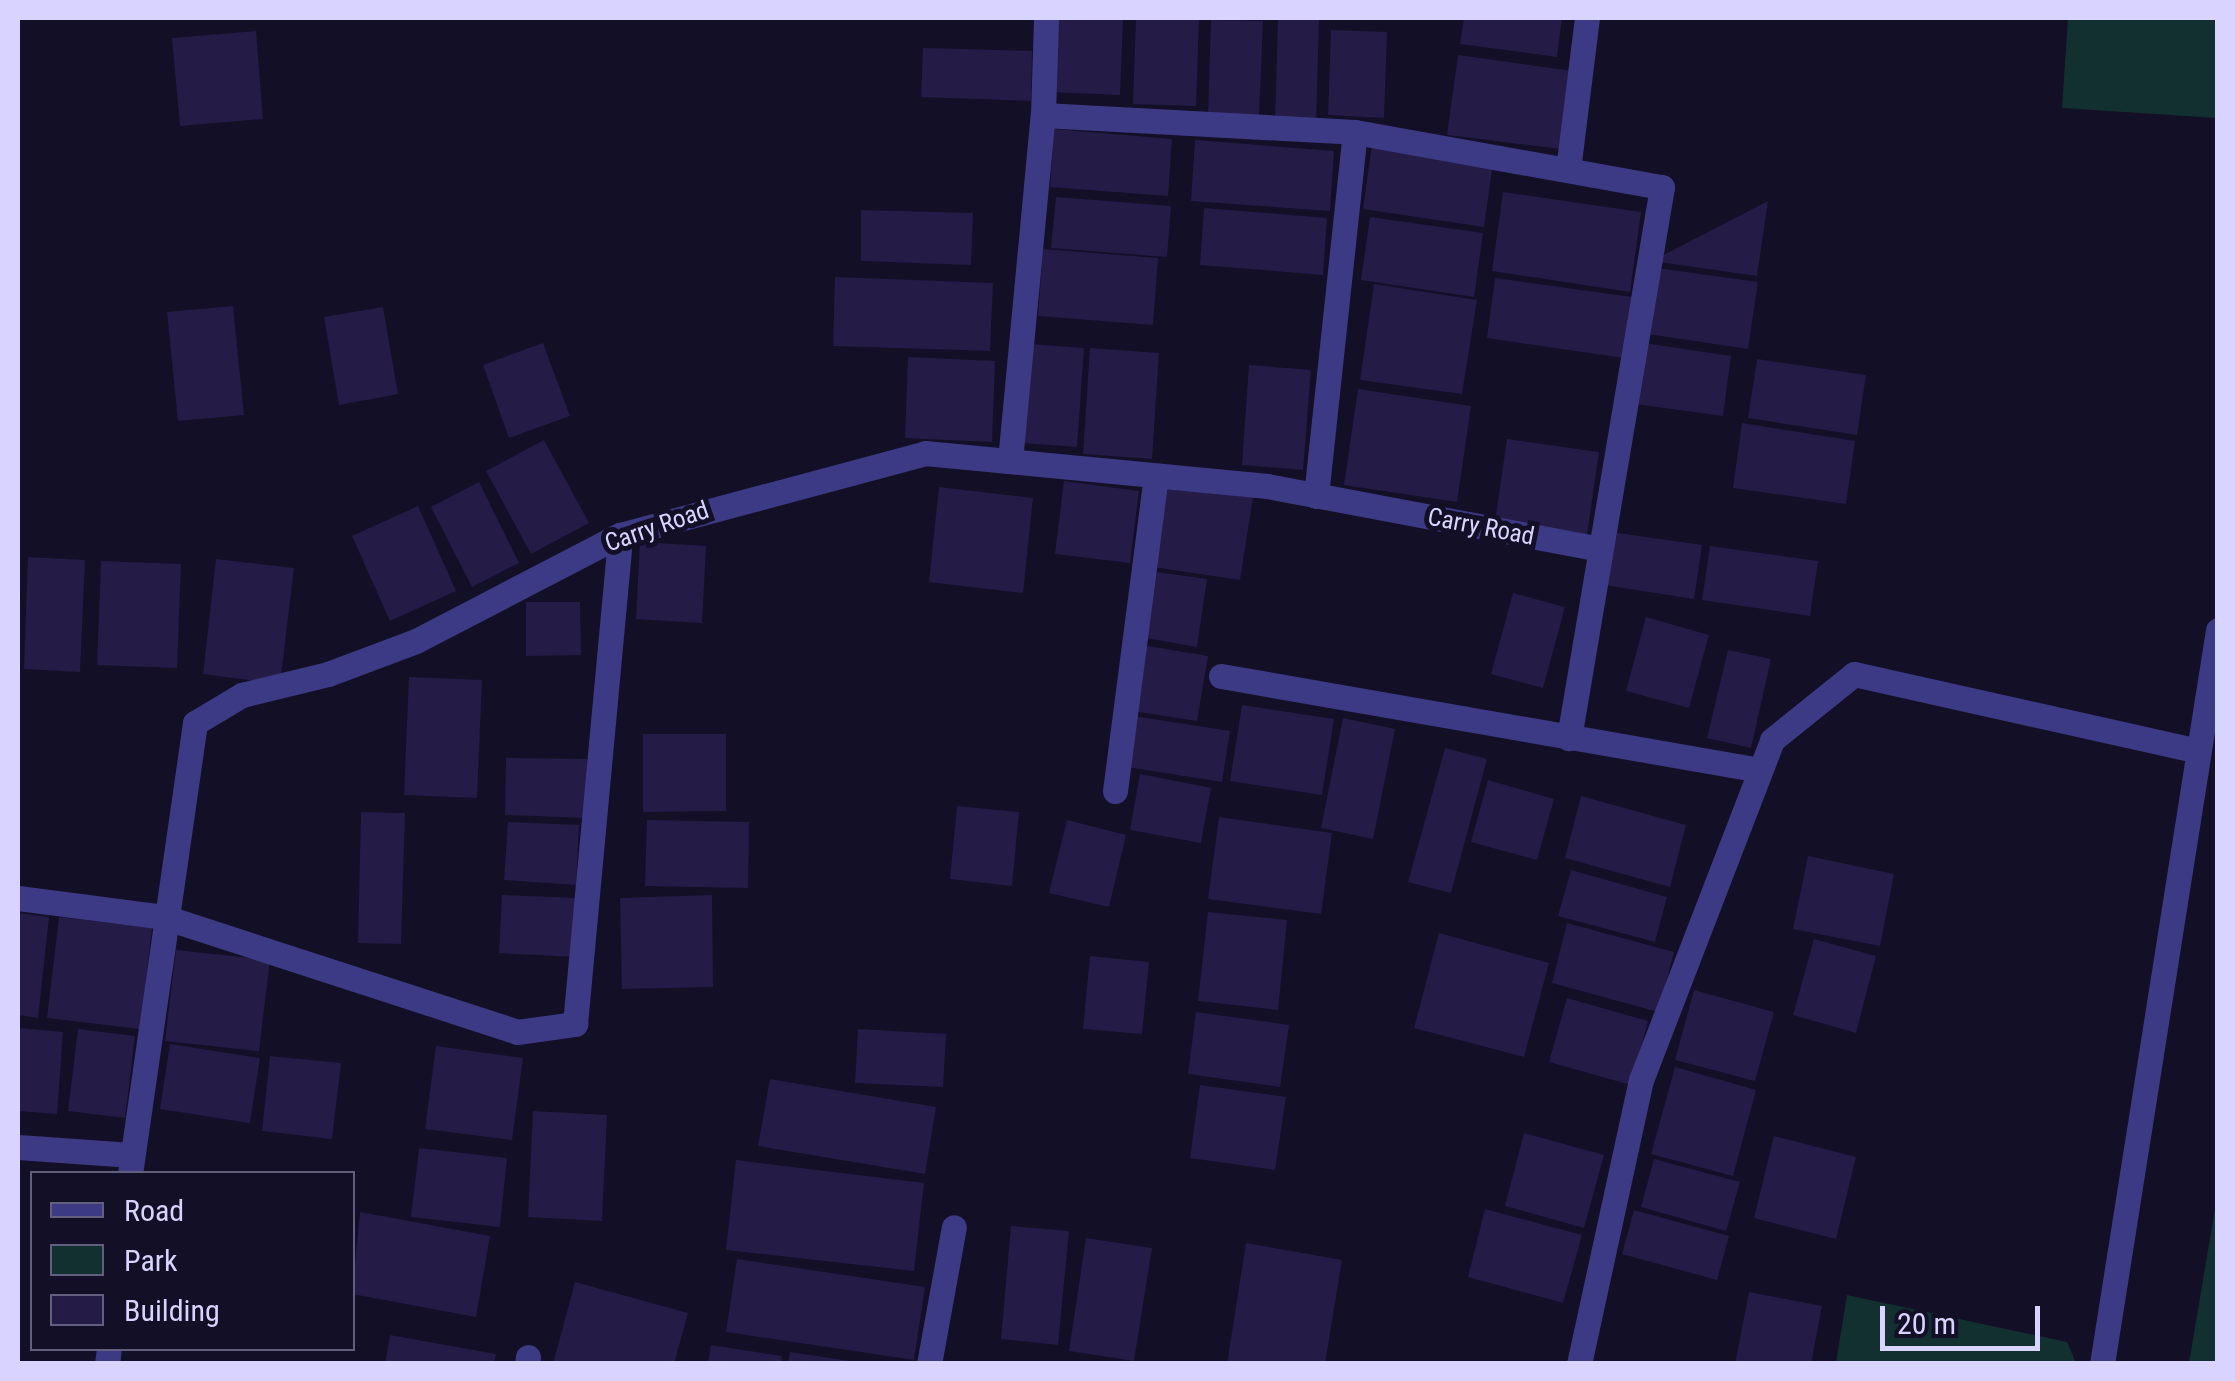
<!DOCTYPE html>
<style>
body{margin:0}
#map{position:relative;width:2235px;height:1381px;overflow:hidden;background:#130f26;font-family:"Roboto Condensed",sans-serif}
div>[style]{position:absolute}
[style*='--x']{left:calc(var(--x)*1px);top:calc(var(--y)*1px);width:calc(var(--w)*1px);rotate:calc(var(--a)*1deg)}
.green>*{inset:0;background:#12302f}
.building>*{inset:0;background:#241b47}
.street>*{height:25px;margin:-12.5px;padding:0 12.5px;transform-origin:12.5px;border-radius:12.5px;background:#3d3a85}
span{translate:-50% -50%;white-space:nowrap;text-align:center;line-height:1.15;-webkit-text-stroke:10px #130f26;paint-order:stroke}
.street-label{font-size:25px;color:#d9d4ff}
.frame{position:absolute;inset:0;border:20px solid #d9d4ff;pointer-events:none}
.legend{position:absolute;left:30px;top:1171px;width:325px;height:180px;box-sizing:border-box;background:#130f26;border:2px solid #625e7d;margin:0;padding:12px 18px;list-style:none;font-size:30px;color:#d9d4ff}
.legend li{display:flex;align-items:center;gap:20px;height:50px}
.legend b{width:50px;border:2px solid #625e7d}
.scale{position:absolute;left:1880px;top:1306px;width:160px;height:45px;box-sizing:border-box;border:5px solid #d9d4ff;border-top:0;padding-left:12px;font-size:30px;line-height:35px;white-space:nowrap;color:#d9d4ff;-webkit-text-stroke:8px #130f26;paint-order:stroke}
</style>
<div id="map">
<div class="green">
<div style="clip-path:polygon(2068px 18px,2217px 18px,2217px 118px,2062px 108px)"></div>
<div style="clip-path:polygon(2217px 1197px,2217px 1363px,2189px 1363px)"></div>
<div style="clip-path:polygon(1847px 1295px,2067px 1342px,2076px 1363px,1836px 1363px)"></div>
</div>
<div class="building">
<div style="clip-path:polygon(1052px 18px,1123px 18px,1120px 95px,1049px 92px)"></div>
<div style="clip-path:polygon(1136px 18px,1199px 18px,1196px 106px,1133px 104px)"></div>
<div style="clip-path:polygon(1278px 18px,1319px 18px,1316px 124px,1275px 123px)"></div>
<div style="clip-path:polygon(1464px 18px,1562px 18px,1557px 57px,1460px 44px)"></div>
<div style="clip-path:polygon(1211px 20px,1263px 21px,1259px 117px,1208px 115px)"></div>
<div style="clip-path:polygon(1331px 30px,1387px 32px,1384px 118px,1328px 115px)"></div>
<div style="clip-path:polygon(256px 31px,263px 119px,180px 126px,172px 38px)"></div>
<div style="clip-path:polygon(923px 48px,1032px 51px,1031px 101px,921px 97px)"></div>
<div style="clip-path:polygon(1458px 55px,1572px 71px,1561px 149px,1447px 135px)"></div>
<div style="clip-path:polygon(1054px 129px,1172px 139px,1168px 196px,1050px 187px)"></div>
<div style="clip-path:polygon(1195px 140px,1334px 151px,1330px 211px,1191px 201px)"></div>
<div style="clip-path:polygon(1372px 144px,1493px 162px,1484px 227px,1363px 209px)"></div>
<div style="clip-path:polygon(1503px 192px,1641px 212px,1630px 292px,1492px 271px)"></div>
<div style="clip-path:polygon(1056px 197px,1171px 206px,1167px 257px,1051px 248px)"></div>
<div style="clip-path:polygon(1768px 201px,1757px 276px,1652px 261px)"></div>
<div style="clip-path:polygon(1204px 208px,1327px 218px,1323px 275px,1200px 265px)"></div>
<div style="clip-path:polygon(861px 210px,973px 213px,971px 265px,861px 261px)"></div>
<div style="clip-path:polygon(1370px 217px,1483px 233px,1474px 297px,1361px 280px)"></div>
<div style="clip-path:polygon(1043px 249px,1158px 258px,1153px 325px,1038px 316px)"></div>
<div style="clip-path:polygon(1650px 267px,1758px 282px,1748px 349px,1641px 333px)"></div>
<div style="clip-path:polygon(835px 277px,993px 283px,990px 351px,833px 346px)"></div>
<div style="clip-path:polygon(1495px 278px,1632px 297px,1624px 358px,1487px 338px)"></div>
<div style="clip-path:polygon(1374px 284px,1477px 300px,1462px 394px,1360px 380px)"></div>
<div style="clip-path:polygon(233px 306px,244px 415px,178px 421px,167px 312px)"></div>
<div style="clip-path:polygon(383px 307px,398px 394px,339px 405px,324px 317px)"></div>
<div style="clip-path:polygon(543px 343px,570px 416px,509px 438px,483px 365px)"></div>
<div style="clip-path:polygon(1644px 343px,1731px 356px,1723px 416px,1635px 404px)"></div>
<div style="clip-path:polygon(1029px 344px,1084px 348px,1077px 447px,1022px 443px)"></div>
<div style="clip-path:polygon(1090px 348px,1159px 353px,1152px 459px,1083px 454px)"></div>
<div style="clip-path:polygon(908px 357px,995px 361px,992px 442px,905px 438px)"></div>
<div style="clip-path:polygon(1757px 359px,1866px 375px,1857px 435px,1748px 418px)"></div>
<div style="clip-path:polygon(1249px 365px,1311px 370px,1303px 470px,1242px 465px)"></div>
<div style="clip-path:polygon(1358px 389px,1471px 406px,1457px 502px,1344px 485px)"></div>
<div style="clip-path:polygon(1742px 423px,1855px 441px,1846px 504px,1733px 488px)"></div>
<div style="clip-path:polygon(1507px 439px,1599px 452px,1587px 535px,1495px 522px)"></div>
<div style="clip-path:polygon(544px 440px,589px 523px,531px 554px,486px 471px)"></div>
<div style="clip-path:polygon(1064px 481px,1139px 491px,1130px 563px,1055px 554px)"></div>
<div style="clip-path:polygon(479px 482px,519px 563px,472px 587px,431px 507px)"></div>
<div style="clip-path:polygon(1167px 482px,1253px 497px,1240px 580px,1153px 567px)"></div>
<div style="clip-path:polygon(939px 487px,1033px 498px,1023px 593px,929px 582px)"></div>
<div style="clip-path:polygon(418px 506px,456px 591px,390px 621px,352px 536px)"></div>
<div style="clip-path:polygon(1611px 532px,1702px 545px,1694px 599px,1604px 585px)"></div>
<div style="clip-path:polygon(640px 542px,706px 546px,702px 623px,636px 619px)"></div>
<div style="clip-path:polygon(1710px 546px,1818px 561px,1810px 616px,1702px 600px)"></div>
<div style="clip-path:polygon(28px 557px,85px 560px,80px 672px,24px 669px)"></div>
<div style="clip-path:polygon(216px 559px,294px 568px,280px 684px,203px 674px)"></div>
<div style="clip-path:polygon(101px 561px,181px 564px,177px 668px,97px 665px)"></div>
<div style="clip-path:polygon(1150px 571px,1207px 579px,1197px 647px,1140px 637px)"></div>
<div style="clip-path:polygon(1513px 593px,1565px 607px,1543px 688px,1491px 674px)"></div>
<div style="clip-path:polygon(526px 602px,580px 602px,581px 655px,526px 656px)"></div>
<div style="clip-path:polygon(1646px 617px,1709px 635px,1689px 708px,1626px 691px)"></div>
<div style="clip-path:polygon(1136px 644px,1208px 656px,1197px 721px,1126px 710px)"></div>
<div style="clip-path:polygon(1728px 650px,1771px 659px,1751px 748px,1707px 738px)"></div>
<div style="clip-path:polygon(409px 677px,482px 680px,477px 798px,404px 795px)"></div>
<div style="clip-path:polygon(1242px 705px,1334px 719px,1322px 795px,1230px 781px)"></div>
<div style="clip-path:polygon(1134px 716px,1230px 731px,1222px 782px,1127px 767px)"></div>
<div style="clip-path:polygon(1343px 718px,1395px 729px,1373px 839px,1321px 828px)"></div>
<div style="clip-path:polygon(643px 734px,726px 734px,726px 811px,643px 812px)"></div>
<div style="clip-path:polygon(1445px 748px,1487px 759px,1451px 893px,1408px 882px)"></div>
<div style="clip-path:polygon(506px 758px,587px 759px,586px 818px,505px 815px)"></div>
<div style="clip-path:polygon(1140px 774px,1211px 788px,1201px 843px,1130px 830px)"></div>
<div style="clip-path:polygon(1488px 780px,1554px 799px,1537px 860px,1471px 842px)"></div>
<div style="clip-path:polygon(1581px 796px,1686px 825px,1670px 887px,1565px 858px)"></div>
<div style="clip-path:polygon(957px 806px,1019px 812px,1012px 886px,950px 879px)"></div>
<div style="clip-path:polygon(361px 812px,405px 813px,401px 944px,358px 943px)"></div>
<div style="clip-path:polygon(1219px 817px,1332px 833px,1321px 914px,1208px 899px)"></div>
<div style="clip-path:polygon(647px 820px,749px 822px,748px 888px,645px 886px)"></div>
<div style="clip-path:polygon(1067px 820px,1126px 835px,1109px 907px,1049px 893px)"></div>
<div style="clip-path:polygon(508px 822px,579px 825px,576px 885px,504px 880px)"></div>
<div style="clip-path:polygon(1808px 856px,1894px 874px,1880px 946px,1793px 929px)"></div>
<div style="clip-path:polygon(1571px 870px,1667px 897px,1655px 942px,1558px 916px)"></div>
<div style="clip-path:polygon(502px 895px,577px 898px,574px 957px,499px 953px)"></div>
<div style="clip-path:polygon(712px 895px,713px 987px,622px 989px,620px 898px)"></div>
<div style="clip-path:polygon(1208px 912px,1287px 920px,1278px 1010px,1198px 1001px)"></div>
<div style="clip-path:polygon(18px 913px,49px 917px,38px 1018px,18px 1015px)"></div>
<div style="clip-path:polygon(59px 917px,152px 928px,140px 1029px,47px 1018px)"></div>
<div style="clip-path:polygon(1567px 923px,1674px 952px,1658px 1012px,1552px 983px)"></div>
<div style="clip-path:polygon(1439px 933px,1549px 963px,1524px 1057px,1414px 1028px)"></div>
<div style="clip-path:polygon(1814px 939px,1876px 956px,1856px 1033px,1793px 1015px)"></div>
<div style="clip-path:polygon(176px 950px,270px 960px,259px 1051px,165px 1041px)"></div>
<div style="clip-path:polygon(1090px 956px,1149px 962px,1142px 1034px,1083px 1029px)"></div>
<div style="clip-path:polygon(1694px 990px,1774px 1012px,1755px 1081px,1675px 1060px)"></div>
<div style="clip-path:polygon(1567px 998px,1648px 1021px,1631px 1085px,1549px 1062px)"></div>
<div style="clip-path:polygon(1196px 1012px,1289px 1025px,1280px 1087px,1188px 1074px)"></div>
<div style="clip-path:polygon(18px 1028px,63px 1032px,57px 1114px,18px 1111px)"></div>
<div style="clip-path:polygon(78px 1029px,135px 1036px,125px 1118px,68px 1111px)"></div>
<div style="clip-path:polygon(858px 1029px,946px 1034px,943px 1087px,855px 1083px)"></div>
<div style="clip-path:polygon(170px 1044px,260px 1058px,250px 1123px,160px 1109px)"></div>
<div style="clip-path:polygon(436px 1046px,523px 1058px,512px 1140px,425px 1129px)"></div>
<div style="clip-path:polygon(270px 1056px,341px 1063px,332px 1139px,262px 1131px)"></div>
<div style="clip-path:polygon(1675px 1067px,1756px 1090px,1733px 1176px,1651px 1154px)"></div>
<div style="clip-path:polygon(770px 1079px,936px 1107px,925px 1174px,758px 1146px)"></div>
<div style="clip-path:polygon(1200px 1085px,1286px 1097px,1275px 1170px,1190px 1158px)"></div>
<div style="clip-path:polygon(533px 1111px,607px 1115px,602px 1221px,528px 1217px)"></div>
<div style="clip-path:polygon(1524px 1133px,1604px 1155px,1584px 1228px,1505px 1206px)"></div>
<div style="clip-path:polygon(1774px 1136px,1856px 1157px,1836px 1239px,1754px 1218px)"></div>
<div style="clip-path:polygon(419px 1148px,507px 1158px,500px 1227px,411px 1217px)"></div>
<div style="clip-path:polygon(1654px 1159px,1740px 1182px,1726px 1231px,1641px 1207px)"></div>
<div style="clip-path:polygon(736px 1160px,924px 1183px,914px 1271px,726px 1250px)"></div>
<div style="clip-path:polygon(1485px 1209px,1582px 1235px,1563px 1303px,1468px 1277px)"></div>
<div style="clip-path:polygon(1634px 1210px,1729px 1236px,1717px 1280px,1622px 1254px)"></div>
<div style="clip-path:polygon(360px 1212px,490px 1236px,476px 1317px,352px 1294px)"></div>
<div style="clip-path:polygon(1011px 1226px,1069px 1231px,1058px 1345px,1001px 1339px)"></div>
<div style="clip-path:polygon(1086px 1238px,1152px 1248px,1134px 1361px,1069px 1351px)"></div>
<div style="clip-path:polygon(1246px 1243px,1342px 1260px,1325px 1364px,1227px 1364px)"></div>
<div style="clip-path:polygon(737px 1259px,925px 1287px,914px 1360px,726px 1332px)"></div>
<div style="clip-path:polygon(575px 1282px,688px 1313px,674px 1364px,553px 1364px)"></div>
<div style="clip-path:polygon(1749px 1292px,1822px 1306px,1811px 1364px,1735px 1364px)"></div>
<div style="clip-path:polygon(390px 1335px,496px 1354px,494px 1364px,385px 1364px)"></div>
<div style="clip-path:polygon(711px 1345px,782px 1356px,781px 1364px,708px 1364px)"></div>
<div style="clip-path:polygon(790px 1352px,850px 1361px,850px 1364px,788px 1364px)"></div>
</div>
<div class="street">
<div style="--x:1043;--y:115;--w:97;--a:-88.2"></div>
<div style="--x:1568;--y:170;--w:153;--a:-82.9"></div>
<div style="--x:1010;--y:461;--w:348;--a:-84.6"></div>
<div style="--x:1043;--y:115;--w:312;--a:3.1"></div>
<div style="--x:1316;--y:496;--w:366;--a:-83.9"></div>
<div style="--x:1355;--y:132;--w:312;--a:10.2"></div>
<div style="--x:1662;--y:187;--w:559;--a:99.58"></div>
<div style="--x:1221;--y:676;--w:547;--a:9.89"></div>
<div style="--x:1115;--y:791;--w:318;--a:-82.6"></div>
<div style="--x:18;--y:898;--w:147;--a:7.4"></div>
<div style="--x:164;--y:917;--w:371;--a:18"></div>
<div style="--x:517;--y:1032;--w:59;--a:-7.9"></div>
<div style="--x:575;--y:1024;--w:491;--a:-84.7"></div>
<div style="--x:18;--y:1147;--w:114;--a:4"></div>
<div style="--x:130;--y:1174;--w:456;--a:-81.8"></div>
<div style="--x:195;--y:723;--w:55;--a:-30.8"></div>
<div style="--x:242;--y:695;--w:89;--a:-13.7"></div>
<div style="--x:328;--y:674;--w:94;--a:-20.6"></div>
<div style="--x:416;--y:641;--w:230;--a:-27.5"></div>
<div style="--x:620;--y:535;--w:316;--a:-15"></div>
<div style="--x:925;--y:453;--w:344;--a:5.5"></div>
<div style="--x:1267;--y:486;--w:338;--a:10.7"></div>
<div style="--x:107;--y:1364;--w:16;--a:-83"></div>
<div style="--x:527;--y:1364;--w:7;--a:-82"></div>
<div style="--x:929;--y:1364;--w:139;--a:-79.7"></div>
<div style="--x:1579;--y:1364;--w:291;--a:-77.7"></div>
<div style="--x:1641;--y:1080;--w:364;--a:-68.9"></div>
<div style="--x:1772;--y:740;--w:105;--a:-38.8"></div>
<div style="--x:1854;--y:674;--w:348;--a:12.6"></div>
<div style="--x:2102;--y:1364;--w:743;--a:-81.02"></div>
</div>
<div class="street-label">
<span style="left:657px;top:527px;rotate:-19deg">Carry Road</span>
<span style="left:1481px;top:527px;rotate:11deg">Carry Road</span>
</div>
<div class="frame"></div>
<ul class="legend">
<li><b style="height:12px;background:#3d3a85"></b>Road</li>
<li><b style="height:28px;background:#12302f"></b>Park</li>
<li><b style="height:28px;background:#241b47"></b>Building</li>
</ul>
<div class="scale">20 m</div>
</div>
